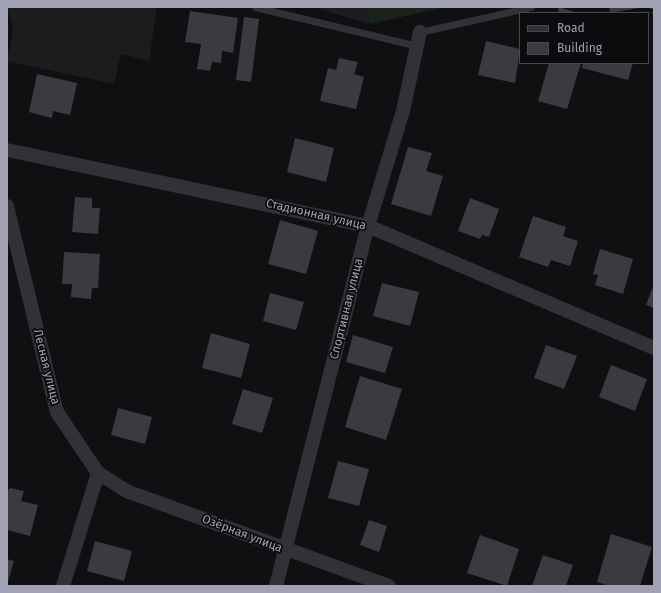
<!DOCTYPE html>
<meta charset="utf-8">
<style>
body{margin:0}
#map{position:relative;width:661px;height:593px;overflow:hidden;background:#101012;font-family:"Fira Sans",sans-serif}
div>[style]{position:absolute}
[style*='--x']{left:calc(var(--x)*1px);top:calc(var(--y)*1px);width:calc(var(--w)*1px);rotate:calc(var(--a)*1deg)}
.built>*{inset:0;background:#1c1c1f}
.green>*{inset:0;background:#1a221c}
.building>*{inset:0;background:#3a3a40}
.path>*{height:2.5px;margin-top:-1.25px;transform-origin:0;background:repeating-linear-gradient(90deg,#37373e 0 2px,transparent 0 5px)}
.service>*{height:7px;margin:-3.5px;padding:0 3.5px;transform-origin:3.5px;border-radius:3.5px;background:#313137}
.minor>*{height:14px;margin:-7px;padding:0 7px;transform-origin:7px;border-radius:7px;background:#313137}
span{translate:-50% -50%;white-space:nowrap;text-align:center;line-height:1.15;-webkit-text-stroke:3.5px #0c0b0d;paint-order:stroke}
.street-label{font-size:12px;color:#a0a2b4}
.frame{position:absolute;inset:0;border:8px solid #a0a2b4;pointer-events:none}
.legend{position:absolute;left:519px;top:12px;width:130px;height:52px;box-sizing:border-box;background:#0c0b0d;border:1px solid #474750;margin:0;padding:5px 7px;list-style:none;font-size:12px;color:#a0a2b4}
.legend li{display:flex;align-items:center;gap:8px;height:20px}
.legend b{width:20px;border:1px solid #474750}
</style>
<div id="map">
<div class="built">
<div style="clip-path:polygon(7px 7px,157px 7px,149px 61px,121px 54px,114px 84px,7px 61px,13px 30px)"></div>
<div style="clip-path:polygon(312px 7px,366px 7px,370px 24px)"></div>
</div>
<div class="green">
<div style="clip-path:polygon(366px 7px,446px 7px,370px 24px)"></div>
</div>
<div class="building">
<div style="clip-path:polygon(559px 7px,577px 13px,558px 13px)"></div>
<div style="clip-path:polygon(609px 7px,638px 7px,638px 8px,610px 13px)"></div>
<div style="clip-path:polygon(190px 11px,238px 18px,233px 53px,222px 51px,221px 63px,212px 62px,210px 71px,197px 69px,201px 44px,185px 42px)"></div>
<div style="clip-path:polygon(244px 17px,259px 19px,251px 82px,236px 80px)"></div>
<div style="clip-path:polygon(486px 41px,520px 49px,515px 83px,478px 75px)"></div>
<div style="clip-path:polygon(339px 58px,358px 62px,354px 74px,364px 77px,356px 109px,320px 101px,328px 68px,336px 70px)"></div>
<div style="clip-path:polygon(549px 63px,581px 63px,567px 109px,538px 101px)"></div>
<div style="clip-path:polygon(583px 63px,633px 63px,628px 80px,582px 68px)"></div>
<div style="clip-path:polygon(37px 74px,77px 83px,70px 115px,53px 111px,52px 118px,29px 112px)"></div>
<div style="clip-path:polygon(295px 138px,334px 148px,326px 182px,287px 172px)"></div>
<div style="clip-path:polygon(408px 147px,432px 153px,426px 171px,443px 176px,431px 216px,391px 204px)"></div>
<div style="clip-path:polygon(75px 197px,92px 198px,92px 208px,100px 208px,98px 234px,72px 232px)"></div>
<div style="clip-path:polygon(470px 198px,499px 209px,489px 237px,482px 235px,480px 239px,458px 231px)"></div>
<div style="clip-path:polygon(533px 216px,566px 227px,563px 236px,578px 241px,570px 266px,551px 260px,548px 267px,519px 257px)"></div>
<div style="clip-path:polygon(280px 220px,318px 231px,306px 274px,268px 264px)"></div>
<div style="clip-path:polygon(600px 249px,633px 259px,623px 294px,595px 285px,598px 275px,593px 274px)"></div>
<div style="clip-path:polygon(64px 252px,100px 254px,98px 288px,92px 288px,91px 299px,71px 297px,72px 284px,62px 284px)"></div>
<div style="clip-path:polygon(382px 283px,419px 292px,410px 326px,373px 316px)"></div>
<div style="clip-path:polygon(654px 284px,654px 308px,646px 305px)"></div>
<div style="clip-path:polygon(270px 293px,304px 302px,296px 330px,263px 321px)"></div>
<div style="clip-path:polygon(211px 333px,250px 344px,241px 378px,202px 368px)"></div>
<div style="clip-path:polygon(353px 335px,393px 347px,385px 373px,346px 362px)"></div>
<div style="clip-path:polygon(546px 345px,577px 356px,564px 389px,534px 378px)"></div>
<div style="clip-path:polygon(611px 365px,647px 379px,635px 411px,599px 397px)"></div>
<div style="clip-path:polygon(360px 376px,402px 389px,386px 440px,345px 427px)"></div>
<div style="clip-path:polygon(243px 389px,273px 398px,262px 433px,232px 424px)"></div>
<div style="clip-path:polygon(118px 408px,152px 417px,145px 444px,111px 435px)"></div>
<div style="clip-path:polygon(338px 461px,369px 469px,359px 506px,328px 498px)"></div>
<div style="clip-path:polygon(10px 488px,24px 491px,21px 501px,38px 505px,30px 536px,7px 530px,7px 492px)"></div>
<div style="clip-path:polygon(369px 520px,387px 526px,379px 552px,360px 545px)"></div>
<div style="clip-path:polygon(611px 534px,652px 547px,640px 586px,610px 586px,597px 582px)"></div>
<div style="clip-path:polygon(480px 535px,519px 549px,507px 586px,467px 573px)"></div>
<div style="clip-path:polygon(95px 541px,132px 551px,124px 581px,87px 571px)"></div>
<div style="clip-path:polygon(543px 555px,573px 565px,566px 586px,532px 586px)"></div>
<div style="clip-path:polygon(7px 559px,14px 561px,7px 585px)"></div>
</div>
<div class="path">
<div style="--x:652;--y:7;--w:7;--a:74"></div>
</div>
<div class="service">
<div style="--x:255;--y:7;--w:168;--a:13.5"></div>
<div style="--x:420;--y:32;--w:114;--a:-12.7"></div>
</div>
<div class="minor">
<div style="--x:7;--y:150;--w:369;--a:11.9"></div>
<div style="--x:368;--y:226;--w:311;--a:23.1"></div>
<div style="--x:7;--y:206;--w:212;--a:76.4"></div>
<div style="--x:57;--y:412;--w:73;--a:56.1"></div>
<div style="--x:98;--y:473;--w:118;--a:107.2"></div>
<div style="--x:98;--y:473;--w:36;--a:32"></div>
<div style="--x:129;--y:492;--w:276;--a:19.9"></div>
<div style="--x:276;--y:586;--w:372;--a:-75.7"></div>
<div style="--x:368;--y:226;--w:120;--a:-73.1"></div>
<div style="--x:403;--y:111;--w:81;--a:-77.9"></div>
</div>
<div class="street-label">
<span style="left:316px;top:215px;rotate:13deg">Стадионная улица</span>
<span style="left:347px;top:309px;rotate:-76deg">Спортивная улица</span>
<span style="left:46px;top:367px;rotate:76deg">Лесная улица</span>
<span style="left:242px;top:534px;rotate:21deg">Озёрная улица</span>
</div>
<div class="frame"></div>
<ul class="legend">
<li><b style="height:5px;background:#313137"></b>Road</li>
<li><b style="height:11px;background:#3a3a40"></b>Building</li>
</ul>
</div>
